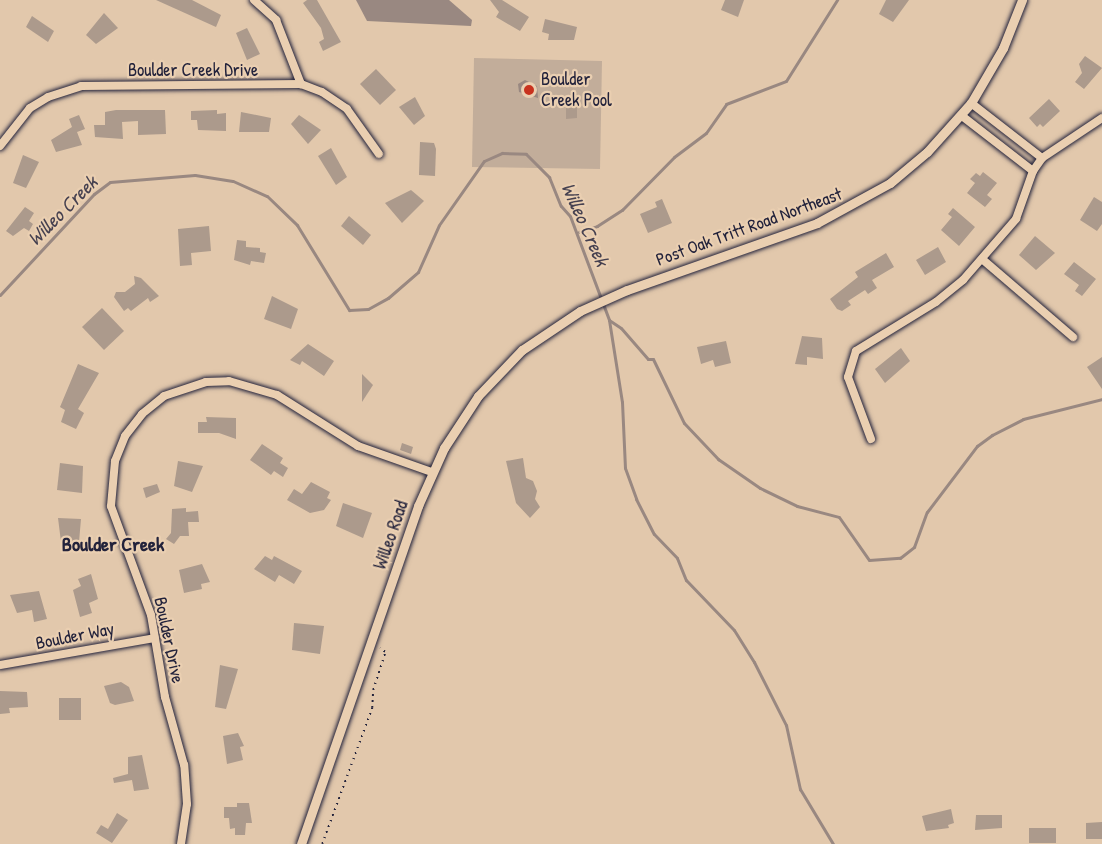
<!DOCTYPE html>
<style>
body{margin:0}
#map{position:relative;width:1102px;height:844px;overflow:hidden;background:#e2c8ac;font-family:"Patrick Hand",sans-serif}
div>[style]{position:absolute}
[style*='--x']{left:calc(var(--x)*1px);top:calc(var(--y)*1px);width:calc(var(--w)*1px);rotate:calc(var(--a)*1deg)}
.green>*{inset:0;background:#c2ad9a}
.water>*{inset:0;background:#998881}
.stream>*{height:3px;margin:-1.5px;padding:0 1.5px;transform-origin:1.5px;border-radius:1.5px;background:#998881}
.building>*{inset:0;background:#ac9a8c}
.path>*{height:1.5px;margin-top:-0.75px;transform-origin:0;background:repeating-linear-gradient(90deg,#22223b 0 1.5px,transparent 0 6px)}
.roads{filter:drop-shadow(0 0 2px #22223b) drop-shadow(0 0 2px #22223b)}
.minor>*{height:8px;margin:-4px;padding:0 4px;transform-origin:4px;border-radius:4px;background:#eacfb1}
.tertiary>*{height:9px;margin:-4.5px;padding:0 4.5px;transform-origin:4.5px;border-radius:4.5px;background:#eacfb1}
.dots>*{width:16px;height:16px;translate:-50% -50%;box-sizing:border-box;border:3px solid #eacfb1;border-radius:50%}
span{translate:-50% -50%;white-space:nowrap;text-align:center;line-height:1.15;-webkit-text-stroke:4.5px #eacfb1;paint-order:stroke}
.street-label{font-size:18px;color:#22223b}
.poi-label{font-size:18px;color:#22223b}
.left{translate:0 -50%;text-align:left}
.water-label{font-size:20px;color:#464150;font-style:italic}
.neighbourhood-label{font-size:20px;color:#22223b;font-weight:700}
</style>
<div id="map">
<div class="green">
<div style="clip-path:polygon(474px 58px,602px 61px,600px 169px,472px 167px)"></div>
</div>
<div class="water">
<div style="clip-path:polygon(356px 0,449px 0,472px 20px,471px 26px,367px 21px)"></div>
<div style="clip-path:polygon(525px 80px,537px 86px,538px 98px,519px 92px,518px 84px)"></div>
</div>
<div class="stream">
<div style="--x:579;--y:232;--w:19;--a:-18"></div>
<div style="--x:597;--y:226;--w:30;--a:-33"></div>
<div style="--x:622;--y:210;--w:74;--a:-45.5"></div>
<div style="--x:674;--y:157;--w:40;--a:-37"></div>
<div style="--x:706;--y:133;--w:35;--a:-55"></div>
<div style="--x:726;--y:104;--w:64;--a:-21"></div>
<div style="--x:786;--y:81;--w:96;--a:-57.8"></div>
<div style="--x:0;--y:295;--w:138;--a:-47.1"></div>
<div style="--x:94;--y:194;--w:20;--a:-37"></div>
<div style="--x:110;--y:182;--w:85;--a:-4.7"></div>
<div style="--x:195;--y:175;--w:38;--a:9"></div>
<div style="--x:233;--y:181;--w:37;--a:24"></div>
<div style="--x:267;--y:196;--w:42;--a:44"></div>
<div style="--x:297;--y:225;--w:100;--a:58.5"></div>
<div style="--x:349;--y:310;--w:19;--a:-3"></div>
<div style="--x:368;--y:309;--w:23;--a:-29"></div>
<div style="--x:388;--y:298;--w:40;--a:-41"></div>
<div style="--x:418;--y:272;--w:51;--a:-65.9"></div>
<div style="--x:439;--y:225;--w:78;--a:-54.9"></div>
<div style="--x:484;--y:161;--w:20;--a:-24"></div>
<div style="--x:502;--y:153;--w:24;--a:2"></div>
<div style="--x:526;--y:154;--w:33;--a:45"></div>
<div style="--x:549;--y:177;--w:31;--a:68"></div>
<div style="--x:561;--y:206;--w:13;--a:48"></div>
<div style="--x:570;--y:216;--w:111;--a:69.4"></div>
<div style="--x:609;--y:320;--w:14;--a:34"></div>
<div style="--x:621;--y:328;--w:41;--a:48.9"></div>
<div style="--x:648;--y:359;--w:5;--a:0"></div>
<div style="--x:653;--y:359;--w:71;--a:64.2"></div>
<div style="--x:684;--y:423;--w:50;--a:46.6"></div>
<div style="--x:718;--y:459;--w:51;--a:34.6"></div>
<div style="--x:760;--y:488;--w:41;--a:25.9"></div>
<div style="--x:797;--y:506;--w:43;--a:14.7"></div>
<div style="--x:839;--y:517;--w:52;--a:55.1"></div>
<div style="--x:869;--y:560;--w:31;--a:-4"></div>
<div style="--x:900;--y:558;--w:18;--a:-38"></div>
<div style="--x:914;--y:547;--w:37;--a:-70"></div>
<div style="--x:927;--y:512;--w:83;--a:-52.9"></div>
<div style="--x:977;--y:446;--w:19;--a:-36"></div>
<div style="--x:992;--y:435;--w:35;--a:-27"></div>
<div style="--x:1023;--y:419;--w:81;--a:-14.2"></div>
<div style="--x:609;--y:320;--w:83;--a:81"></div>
<div style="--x:622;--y:402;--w:66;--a:87.4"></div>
<div style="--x:625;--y:468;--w:33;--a:70"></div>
<div style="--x:636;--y:499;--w:39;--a:63"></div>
<div style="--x:654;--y:534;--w:33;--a:46"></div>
<div style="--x:677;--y:558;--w:24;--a:68"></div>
<div style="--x:686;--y:580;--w:69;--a:46.2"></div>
<div style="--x:734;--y:630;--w:38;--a:58"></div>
<div style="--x:754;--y:662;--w:71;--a:63.1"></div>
<div style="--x:786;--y:725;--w:66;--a:77.7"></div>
<div style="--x:800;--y:789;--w:64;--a:59"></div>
</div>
<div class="building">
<div style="clip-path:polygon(156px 0,192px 0,221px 15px,216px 27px)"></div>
<div style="clip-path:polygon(307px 0,317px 0,341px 42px,323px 51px,319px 42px,324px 39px,321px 28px,303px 3px)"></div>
<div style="clip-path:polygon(490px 0,502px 0,529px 17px,520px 31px,496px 17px,499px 12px)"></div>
<div style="clip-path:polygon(725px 0,744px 0,738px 17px,721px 10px)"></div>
<div style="clip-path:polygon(886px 0,909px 0,893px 22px,879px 14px)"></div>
<div style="clip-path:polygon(104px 13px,118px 28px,96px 44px,86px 35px)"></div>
<div style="clip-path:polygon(32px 16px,54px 31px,48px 42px,26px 27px)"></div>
<div style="clip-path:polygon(545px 19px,577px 27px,574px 40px,548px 40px,549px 34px,542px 32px)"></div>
<div style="clip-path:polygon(247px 28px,260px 54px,247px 60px,236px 33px)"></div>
<div style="clip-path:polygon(1085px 56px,1102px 68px,1084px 89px,1075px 82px,1082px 73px,1079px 64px)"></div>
<div style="clip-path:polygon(376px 69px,396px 90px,380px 105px,360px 84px)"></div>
<div style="clip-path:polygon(415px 97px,425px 116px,414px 125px,399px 107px)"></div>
<div style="clip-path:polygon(577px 98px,577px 118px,566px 119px,566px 99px)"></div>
<div style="clip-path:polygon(1049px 99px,1060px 111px,1043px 127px,1040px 124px,1037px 127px,1029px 118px)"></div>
<div style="clip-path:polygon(116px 110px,165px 110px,166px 134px,138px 135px,138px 121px,122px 122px,123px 139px,95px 137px,94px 125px,105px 125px,105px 112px)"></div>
<div style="clip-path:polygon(217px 110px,217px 114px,226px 113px,226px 131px,198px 130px,197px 120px,191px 120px,191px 111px)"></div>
<div style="clip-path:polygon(241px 112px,271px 118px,269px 132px,239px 132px)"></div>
<div style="clip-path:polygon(79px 115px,85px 129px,77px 132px,82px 145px,56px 152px,51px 140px,72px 127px,69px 119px)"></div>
<div style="clip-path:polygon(299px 115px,321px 130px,308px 144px,291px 124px)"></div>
<div style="clip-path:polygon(420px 142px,434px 143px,436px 149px,435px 176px,419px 175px)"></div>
<div style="clip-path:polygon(331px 148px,347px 177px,336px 185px,318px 156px)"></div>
<div style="clip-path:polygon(23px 155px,39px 162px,26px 188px,13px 183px)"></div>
<div style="clip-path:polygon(983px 172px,997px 183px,987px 195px,992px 199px,985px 207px,967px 193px,975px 183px,970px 179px,976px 173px,980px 176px)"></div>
<div style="clip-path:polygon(411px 190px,424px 201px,402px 223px,385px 203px)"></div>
<div style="clip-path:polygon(1094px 197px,1102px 202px,1102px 224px,1097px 231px,1080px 220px)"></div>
<div style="clip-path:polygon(662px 199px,672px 223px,648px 233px,640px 214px,657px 207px,655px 202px)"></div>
<div style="clip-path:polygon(25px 207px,34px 213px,29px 221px,33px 224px,29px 231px,24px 228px,13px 236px,6px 231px)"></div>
<div style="clip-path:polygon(953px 208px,975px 227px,959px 246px,941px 230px,952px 217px,948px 214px)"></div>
<div style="clip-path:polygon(349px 216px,371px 235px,363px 245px,341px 226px)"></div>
<div style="clip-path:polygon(209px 226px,211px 251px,191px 253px,192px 265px,180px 266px,178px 229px)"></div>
<div style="clip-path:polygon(1035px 236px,1055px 253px,1036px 270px,1019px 255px)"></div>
<div style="clip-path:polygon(237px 240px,246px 241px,246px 247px,260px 248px,260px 252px,266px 253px,264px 263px,251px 261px,250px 265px,234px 260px)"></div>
<div style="clip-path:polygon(938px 247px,946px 262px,925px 275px,916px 260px)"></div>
<div style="clip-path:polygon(886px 253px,894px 267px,872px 280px,877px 288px,868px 294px,865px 290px,848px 301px,851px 305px,842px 311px,837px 309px,830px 299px,858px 277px,855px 272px)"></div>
<div style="clip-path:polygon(1074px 262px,1096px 279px,1082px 296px,1075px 291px,1079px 285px,1064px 274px)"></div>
<div style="clip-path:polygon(134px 276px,141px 278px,159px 296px,150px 302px,148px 298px,131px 311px,128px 308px,124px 311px,114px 297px,116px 292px,125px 292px,135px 284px)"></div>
<div style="clip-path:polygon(272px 296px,298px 309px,291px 329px,264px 319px)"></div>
<div style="clip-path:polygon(102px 308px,124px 331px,104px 350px,82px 327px)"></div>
<div style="clip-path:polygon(802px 336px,822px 338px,823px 359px,807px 357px,807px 365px,795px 364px)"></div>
<div style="clip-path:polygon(726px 341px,731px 363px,715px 367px,713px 360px,701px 364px,697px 347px)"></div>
<div style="clip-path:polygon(308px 344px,334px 361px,324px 376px,302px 361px,300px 365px,290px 360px)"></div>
<div style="clip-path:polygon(901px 348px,910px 361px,885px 383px,875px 369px)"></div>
<div style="clip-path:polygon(1102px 357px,1102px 389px,1087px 367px)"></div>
<div style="clip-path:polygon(78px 364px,99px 373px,78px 409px,84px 413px,76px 429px,61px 422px,65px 410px,60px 407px)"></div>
<div style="clip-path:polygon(362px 374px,373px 385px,362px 402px)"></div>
<div style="clip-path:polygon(206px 417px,236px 418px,236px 439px,219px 433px,198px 433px,198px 422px,207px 422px)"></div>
<div style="clip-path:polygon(402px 443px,413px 447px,411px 454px,400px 450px)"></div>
<div style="clip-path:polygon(262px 444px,283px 458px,280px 463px,288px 468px,283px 477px,274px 471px,271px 475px,250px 460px)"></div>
<div style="clip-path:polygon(523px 458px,526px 478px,533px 481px,537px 491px,535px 499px,540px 507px,530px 518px,516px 503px,506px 461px)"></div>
<div style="clip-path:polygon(178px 461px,203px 466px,192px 492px,174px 486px)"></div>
<div style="clip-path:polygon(60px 463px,83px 466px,82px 493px,57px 490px)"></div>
<div style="clip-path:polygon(311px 482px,330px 492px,327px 498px,331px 500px,324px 510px,310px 513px,287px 500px,294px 489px,302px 494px)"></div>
<div style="clip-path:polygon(157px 484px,160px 492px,146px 498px,143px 488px)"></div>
<div style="clip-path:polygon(343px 503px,372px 513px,363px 538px,336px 526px)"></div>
<div style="clip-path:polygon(186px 508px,186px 512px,198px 511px,199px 522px,188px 522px,189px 536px,180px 536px,174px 544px,166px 539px,171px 533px,172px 509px)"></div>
<div style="clip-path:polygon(58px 518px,81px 519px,79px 542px,83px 542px,83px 552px,62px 550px)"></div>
<div style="clip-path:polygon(265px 556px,272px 560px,274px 556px,302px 571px,294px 584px,279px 575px,275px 582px,254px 569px)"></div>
<div style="clip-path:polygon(202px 564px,210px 582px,201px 584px,202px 589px,184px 593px,179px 570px)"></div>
<div style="clip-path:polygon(91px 574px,98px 599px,89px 603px,92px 613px,80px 617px,73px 590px,81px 586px,78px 579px)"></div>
<div style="clip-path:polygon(39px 591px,47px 619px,34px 622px,32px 610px,17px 613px,10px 595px)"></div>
<div style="clip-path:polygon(294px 623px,324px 626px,320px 654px,292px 650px)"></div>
<div style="clip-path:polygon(220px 665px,238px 669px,226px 709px,215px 707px)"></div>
<div style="clip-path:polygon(121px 682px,129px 687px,134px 701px,115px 705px,110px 703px,104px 686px)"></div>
<div style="clip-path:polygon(0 691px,27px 692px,28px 707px,9px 708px,10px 713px,0 714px)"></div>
<div style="clip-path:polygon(59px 698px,81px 698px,81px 720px,59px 720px)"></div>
<div style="clip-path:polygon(238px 733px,244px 746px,240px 747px,243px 760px,227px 764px,223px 736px)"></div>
<div style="clip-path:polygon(142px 755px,149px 789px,134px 791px,132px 780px,114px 783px,113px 778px,128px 774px,128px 757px)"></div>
<div style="clip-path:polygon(237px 803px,249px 803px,252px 823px,246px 823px,245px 835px,235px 835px,235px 828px,230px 829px,229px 818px,224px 818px,224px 807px,237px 807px)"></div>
<div style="clip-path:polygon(951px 809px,954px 823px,948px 825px,949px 828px,926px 831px,922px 816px)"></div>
<div style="clip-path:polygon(117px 813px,128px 820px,112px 843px,96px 833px,101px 825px,108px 829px)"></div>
<div style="clip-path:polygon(976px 815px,1002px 815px,1002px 828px,975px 830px)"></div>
<div style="clip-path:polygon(1102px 822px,1102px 839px,1086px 839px,1086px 823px)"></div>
<div style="clip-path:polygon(1029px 828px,1056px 828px,1056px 843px,1029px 843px)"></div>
</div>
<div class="path">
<div style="--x:322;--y:844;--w:145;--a:-69.8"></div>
<div style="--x:372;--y:708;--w:18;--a:-87"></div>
<div style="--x:373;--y:690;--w:40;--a:-72"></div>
<div style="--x:385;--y:652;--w:6;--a:-149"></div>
</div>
<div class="roads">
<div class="minor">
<div style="--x:254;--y:0;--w:30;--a:42"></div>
<div style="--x:276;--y:20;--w:69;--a:68.7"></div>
<div style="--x:971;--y:103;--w:90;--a:37.8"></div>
<div style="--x:962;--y:116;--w:90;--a:37.8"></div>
<div style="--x:0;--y:146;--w:48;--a:-51.7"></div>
<div style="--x:30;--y:108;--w:21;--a:-31"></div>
<div style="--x:48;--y:97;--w:35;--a:-18"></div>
<div style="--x:81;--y:86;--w:220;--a:-0.5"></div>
<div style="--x:301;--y:84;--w:22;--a:21"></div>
<div style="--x:322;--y:92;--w:30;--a:34"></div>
<div style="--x:347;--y:109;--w:55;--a:54.6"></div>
<div style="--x:982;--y:259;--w:120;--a:40.6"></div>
<div style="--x:871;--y:439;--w:66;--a:-110.4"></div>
<div style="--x:848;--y:377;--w:27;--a:-73"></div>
<div style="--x:856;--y:351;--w:94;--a:-31.5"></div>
<div style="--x:936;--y:302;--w:35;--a:-39"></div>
<div style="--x:963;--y:280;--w:81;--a:-49"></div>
<div style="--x:1016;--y:219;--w:51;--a:-70.5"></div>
<div style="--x:1033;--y:171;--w:16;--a:-55"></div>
<div style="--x:1042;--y:158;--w:72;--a:-33.7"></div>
<div style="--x:0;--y:665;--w:157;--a:-9.9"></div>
<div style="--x:181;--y:844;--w:40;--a:-81.5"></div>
<div style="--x:187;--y:804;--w:39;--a:-94"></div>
<div style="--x:184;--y:765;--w:71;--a:-105.6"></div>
<div style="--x:165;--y:697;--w:83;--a:-99.7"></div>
<div style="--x:151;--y:615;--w:116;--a:-110.2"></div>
<div style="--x:111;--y:506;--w:45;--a:-84.9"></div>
<div style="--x:115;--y:461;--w:27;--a:-68"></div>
<div style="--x:125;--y:436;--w:28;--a:-52"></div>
<div style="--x:142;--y:414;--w:28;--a:-39"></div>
<div style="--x:164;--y:396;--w:44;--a:-18.4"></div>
<div style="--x:206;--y:382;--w:23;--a:-2"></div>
<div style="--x:229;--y:381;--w:50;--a:16.3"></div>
<div style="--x:277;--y:395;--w:96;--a:32.2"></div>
<div style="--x:358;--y:446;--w:78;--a:19.4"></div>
</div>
<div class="tertiary">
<div style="--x:301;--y:844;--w:358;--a:-70.9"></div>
<div style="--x:418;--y:506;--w:64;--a:-65.9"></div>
<div style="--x:444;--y:448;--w:62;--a:-56.8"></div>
<div style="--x:478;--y:396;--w:64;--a:-46.3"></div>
<div style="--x:522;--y:350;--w:70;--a:-33.9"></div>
<div style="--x:580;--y:311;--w:51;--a:-24.1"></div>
<div style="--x:627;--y:290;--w:201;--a:-19.4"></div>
<div style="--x:817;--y:223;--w:83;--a:-28.7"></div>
<div style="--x:890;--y:183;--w:48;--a:-40"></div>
<div style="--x:927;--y:152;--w:66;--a:-48.1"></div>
<div style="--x:971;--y:103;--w:64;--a:-59.8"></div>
<div style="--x:1003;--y:48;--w:52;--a:-68.4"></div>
</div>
</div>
<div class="dots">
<div style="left:529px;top:90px;background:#c8321e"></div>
</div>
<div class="street-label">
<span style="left:193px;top:70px">Boulder Creek Drive</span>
<span style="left:749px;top:227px;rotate:-20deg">Post Oak Tritt Road Northeast</span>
<span style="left:391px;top:535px;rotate:-71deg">Willeo Road</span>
<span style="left:75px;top:636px;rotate:-11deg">Boulder Way</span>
<span style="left:169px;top:640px;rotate:78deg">Boulder Drive</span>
</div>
<div class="poi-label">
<span class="left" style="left:541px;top:90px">Boulder<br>Creek Pool</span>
</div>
<div class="water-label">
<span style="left:62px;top:210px;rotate:-45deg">Willeo Creek</span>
<span style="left:586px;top:224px;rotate:66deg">Willeo Creek</span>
</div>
<div class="neighbourhood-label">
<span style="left:113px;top:543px">Boulder Creek</span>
</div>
</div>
